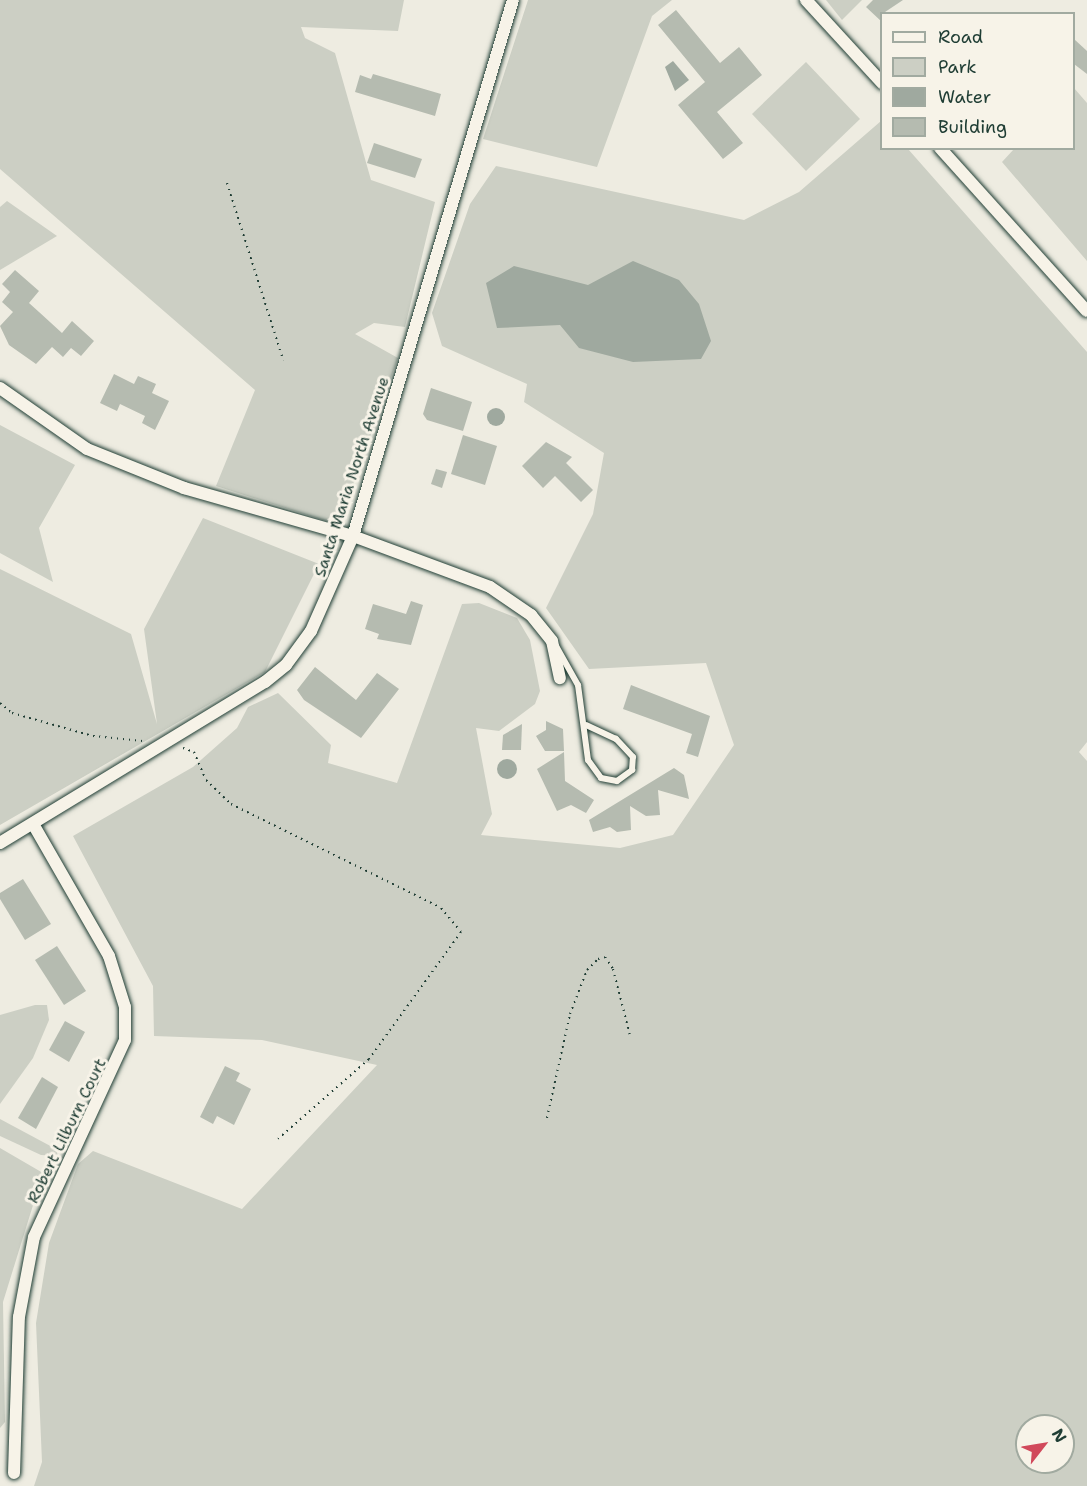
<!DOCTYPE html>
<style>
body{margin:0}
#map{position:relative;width:1087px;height:1486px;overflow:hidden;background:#eeece1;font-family:"Shantell Sans",sans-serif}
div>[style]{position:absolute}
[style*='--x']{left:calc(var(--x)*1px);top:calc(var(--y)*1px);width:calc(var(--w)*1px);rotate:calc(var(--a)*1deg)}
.green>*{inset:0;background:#cccfc4}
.water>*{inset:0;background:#9fa99f}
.round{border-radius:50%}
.building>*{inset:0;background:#b5bbb0}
.path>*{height:2px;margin-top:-1px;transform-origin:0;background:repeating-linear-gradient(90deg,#1f3d34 0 1.5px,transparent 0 6px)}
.roads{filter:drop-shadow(0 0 2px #1f3d34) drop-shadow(0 0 2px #1f3d34)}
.service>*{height:6px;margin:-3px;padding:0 3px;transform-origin:3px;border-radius:3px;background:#f7f3e8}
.minor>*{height:12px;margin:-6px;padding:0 6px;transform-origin:6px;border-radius:6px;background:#f7f3e8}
span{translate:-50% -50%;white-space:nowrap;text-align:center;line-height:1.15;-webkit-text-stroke:6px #f7f3e8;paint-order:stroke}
.street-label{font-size:16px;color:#1f3d34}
.legend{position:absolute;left:880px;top:12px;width:195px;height:138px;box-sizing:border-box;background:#f7f3e8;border:2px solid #a1aaa0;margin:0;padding:8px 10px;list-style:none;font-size:18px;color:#1f3d34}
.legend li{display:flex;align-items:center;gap:12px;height:30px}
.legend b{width:30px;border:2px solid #a1aaa0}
.north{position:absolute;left:1015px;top:1414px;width:60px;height:60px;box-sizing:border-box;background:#f7f3e8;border:2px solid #a1aaa0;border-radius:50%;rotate:59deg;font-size:16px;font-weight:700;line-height:24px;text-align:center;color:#1f3d34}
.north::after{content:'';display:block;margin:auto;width:21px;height:27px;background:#d1495b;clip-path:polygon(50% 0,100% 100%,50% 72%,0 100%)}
</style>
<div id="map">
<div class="green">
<div style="clip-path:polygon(0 0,404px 0,398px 31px,301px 27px,305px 38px,335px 53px,371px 180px,435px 202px,405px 327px,374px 323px,355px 334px,398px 358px,339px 525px,216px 486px,255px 390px,0 169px)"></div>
<div style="clip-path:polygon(528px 0,672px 0,652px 16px,597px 167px,483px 139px)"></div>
<div style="clip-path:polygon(826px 0,862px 0,842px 20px)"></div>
<div style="clip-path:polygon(806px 62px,860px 119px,806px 171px,752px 114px)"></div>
<div style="clip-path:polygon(1074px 88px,1087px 103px,1087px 261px,1002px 162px,1014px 149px,1074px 148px)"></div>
<div style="clip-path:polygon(evenodd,881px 121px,882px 148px,908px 149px,1087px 352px,1087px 742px,1079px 752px,1087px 761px,1087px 1486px,34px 1486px,42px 1462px,36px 1323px,49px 1243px,78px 1164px,93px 1151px,242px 1209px,377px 1065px,262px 1040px,154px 1036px,153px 986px,73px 836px,193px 767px,237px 728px,248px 707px,278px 693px,331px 745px,328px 763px,397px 783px,462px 604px,479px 603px,517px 618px,530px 640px,540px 691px,535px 704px,499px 731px,476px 728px,492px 814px,481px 835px,620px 848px,673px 835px,734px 745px,706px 663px,589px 669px,546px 608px,593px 514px,604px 453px,524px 402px,527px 384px,442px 346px,432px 313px,470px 204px,496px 166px,744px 220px,799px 192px,881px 121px,1027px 1426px,1063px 1426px,1063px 1462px,1027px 1462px,1027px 1426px)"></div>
<div style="clip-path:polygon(7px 201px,57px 236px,0 270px,0 207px)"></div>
<div style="clip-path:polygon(0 425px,75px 465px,39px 528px,53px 582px,0 553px)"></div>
<div style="clip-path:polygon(203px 518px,319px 564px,265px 672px,0 825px,0 569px,131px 634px,157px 724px,144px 629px)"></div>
<div style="clip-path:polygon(35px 1005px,47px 1005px,49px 1020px,33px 1058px,0 1104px,0 1015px)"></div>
<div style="clip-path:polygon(0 1119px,56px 1149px,58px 1156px,41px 1155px,0 1136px)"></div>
<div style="clip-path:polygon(0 1148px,43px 1173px,3px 1302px,5px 1422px,0 1428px)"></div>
</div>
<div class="water">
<div style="clip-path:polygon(673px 61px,689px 80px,675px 91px,665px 67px)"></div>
<div style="clip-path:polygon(633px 261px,679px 280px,699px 304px,711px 341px,701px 359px,633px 362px,579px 348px,560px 325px,497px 328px,486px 283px,514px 266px,588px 285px)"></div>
<div class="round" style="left:487px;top:408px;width:18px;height:18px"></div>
<div class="round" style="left:497px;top:759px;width:20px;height:20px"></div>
</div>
<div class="building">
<div style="clip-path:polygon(873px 0,903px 0,882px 14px,882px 22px,866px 7px)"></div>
<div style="clip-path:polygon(676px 10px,720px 63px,739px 47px,762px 75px,717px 112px,743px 143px,723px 159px,678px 105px,705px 82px,658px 25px)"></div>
<div style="clip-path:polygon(1074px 39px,1087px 51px,1087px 74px,1074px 64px)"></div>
<div style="clip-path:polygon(373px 74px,441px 94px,435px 116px,355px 92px,360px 75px,371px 79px)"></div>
<div style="clip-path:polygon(374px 143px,422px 159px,415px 178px,367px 163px)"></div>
<div style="clip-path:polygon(15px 270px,39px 291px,29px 303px,39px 312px,62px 333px,72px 321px,94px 341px,81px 356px,71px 348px,63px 357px,52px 347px,36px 364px,9px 345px,0 326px,13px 312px,2px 302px,10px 292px,2px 284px)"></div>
<div style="clip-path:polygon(114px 374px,134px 384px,138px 376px,156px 384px,152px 393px,169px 401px,155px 430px,142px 423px,145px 416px,120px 404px,117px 411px,100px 403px)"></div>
<div style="clip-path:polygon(431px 388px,472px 402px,463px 431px,427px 420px,423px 414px)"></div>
<div style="clip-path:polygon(463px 435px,497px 446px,485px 485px,451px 474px)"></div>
<div style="clip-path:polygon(546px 442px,572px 457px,566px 463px,593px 490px,581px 502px,555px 476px,543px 488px,522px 466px)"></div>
<div style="clip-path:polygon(436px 469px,447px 472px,442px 488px,431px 484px)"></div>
<div style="clip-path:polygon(411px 601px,423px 605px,411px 645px,377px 639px,379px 634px,365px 629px,373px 604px,406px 614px)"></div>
<div style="clip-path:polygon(315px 667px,356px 700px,377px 673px,399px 689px,361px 738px,304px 700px,297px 690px)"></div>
<div style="clip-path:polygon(631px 685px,710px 716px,698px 757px,686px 753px,692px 734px,623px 709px)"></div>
<div style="clip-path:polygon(546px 721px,563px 729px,564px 751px,545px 751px,536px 736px,546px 730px)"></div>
<div style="clip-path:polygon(522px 724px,521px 750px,502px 750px,503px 735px)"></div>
<div style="clip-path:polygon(564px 752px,565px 781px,594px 800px,586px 813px,571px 805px,557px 811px,537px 769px)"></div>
<div style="clip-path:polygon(674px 768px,684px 775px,689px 799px,658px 790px,660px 815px,646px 816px,630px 806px,631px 830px,617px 832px,610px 827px,593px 832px,589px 820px)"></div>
<div style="clip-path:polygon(23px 879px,51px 924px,25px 940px,0 899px,0 893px)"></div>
<div style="clip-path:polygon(57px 946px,86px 991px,64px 1005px,35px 960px)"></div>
<div style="clip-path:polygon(65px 1021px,85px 1032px,69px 1062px,49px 1050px)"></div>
<div style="clip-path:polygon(225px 1066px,240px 1073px,236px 1081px,251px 1089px,234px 1125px,217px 1116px,213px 1124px,200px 1117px)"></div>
<div style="clip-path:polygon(42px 1077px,58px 1087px,36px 1129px,18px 1118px)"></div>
</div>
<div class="path">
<div style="--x:227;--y:183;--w:186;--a:72.4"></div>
<div style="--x:0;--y:703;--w:16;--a:40"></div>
<div style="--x:12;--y:713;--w:84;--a:15.9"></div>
<div style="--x:93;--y:736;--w:50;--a:5.7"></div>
<div style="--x:183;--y:748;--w:12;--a:20"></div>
<div style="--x:194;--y:752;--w:30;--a:67"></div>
<div style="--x:206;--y:780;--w:35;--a:44"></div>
<div style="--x:231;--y:804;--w:234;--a:26.3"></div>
<div style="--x:441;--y:908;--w:31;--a:50"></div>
<div style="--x:461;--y:932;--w:157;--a:125.9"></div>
<div style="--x:369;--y:1059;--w:121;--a:138.7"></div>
<div style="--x:547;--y:1118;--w:107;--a:-77.5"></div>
<div style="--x:570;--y:1014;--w:47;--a:-68.9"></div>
<div style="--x:587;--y:970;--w:16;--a:-45"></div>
<div style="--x:598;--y:959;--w:7;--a:-16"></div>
<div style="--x:605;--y:957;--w:14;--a:56"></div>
<div style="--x:613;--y:969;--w:72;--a:75.6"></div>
</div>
<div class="roads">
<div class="service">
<div style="--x:556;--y:646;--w:45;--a:60.6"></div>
<div style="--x:578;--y:685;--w:76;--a:82.4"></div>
<div style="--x:588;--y:760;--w:22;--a:54"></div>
<div style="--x:601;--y:778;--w:16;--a:11"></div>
<div style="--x:617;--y:781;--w:19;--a:-36"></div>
<div style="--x:632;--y:770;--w:13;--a:-86"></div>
<div style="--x:633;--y:757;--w:25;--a:-133"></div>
<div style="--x:616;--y:739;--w:33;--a:-155"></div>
</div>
<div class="minor">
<div style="--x:806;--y:0;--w:113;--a:47.5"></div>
<div style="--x:940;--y:148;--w:219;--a:48"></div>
<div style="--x:0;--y:388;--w:106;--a:35"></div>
<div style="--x:87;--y:449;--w:105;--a:21.9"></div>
<div style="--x:184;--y:488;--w:176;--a:15.9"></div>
<div style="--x:353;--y:536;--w:146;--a:20.4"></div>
<div style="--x:490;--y:587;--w:50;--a:34.3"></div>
<div style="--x:531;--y:615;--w:33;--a:51"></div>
<div style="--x:552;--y:641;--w:38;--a:78"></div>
<div style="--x:0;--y:843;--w:310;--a:-31.3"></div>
<div style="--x:265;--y:682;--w:27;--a:-39"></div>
<div style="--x:286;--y:665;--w:42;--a:-53.7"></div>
<div style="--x:311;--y:631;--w:104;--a:-66.1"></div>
<div style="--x:353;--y:536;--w:559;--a:-73.38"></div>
<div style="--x:14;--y:1473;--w:156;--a:-88.2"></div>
<div style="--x:19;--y:1317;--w:81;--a:-79.4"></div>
<div style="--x:34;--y:1237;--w:217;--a:-65.2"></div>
<div style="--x:125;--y:1040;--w:33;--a:-90"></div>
<div style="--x:125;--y:1007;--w:53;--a:-107.4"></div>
<div style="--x:109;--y:956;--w:152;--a:-119.9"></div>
</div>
</div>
<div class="street-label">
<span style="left:352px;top:477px;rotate:-72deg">Santa Maria North Avenue</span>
<span style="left:67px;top:1131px;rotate:-64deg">Robert Lilburn Court</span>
</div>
<ul class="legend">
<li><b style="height:8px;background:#f7f3e8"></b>Road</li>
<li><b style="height:16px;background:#cccfc4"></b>Park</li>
<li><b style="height:16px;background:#9fa99f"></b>Water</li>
<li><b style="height:16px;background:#b5bbb0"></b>Building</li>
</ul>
<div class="north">N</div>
</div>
